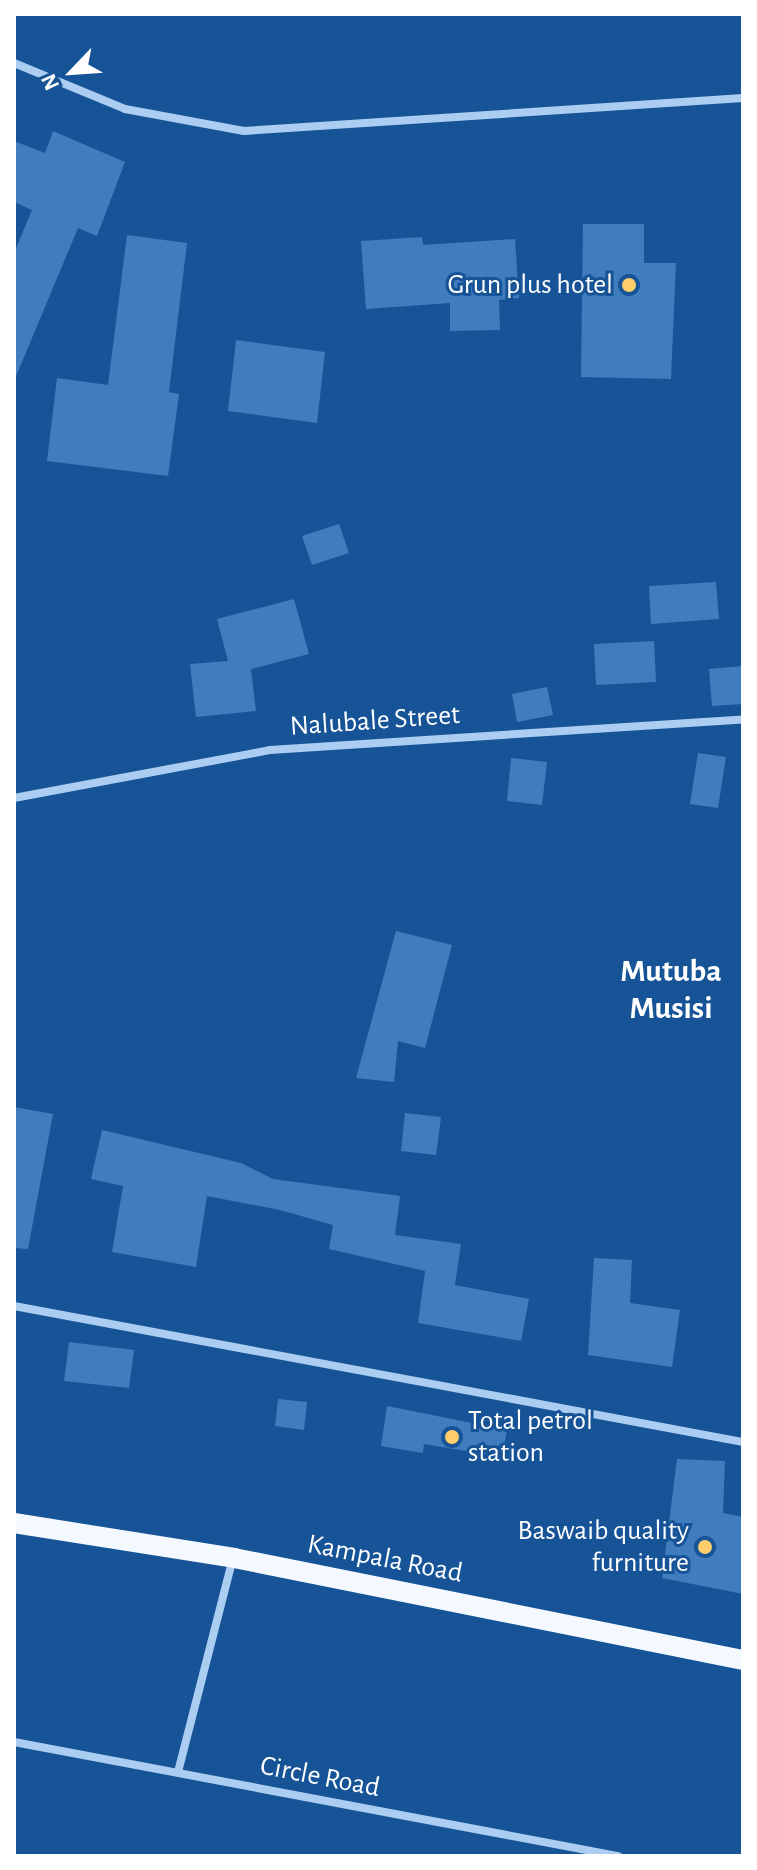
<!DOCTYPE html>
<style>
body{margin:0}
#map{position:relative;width:757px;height:1870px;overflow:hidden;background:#175497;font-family:"Alegreya Sans",sans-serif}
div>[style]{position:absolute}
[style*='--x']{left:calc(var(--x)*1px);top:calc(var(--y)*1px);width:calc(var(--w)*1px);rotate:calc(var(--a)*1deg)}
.building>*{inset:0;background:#407dbe}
.minor>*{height:8px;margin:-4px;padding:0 4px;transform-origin:4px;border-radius:4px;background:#aacdf1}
.primary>*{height:20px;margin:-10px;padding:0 10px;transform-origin:10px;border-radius:10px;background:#f4f9ff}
.dots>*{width:22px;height:22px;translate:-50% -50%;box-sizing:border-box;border:4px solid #175497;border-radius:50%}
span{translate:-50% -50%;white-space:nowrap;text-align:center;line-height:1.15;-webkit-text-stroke:6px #175497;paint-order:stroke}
.poi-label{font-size:28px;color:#fff}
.right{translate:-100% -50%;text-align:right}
.left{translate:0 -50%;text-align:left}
.street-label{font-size:28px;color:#fff}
.quarter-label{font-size:32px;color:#fff;font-weight:700}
.frame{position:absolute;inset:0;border:16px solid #fff;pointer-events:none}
.north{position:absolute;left:32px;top:32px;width:80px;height:80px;-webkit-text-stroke:6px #175497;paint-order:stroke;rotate:245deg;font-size:22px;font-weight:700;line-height:32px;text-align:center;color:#fff}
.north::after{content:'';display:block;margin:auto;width:28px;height:36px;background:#fff;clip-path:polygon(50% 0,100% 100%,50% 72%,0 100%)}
</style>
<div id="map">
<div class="building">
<div style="clip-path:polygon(53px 131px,125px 162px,97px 236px,78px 228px,14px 381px,14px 253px,32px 210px,14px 202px,14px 141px,45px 153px)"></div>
<div style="clip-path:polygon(583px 224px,644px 224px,644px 263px,676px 263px,671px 379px,581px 377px)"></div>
<div style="clip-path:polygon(127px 235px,187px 243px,169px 392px,179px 394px,168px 476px,47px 461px,57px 378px,108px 385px)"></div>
<div style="clip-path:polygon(422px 237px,423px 245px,515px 239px,519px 298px,499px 300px,500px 330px,450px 331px,450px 303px,366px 309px,361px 241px)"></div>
<div style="clip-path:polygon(236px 340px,325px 352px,317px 423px,228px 411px)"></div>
<div style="clip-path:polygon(339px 524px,349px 553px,312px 565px,302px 536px)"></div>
<div style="clip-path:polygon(716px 582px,719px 619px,651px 624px,649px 586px)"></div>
<div style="clip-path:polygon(294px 599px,309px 654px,251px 669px,256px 711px,196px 717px,190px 664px,228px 661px,217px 619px)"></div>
<div style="clip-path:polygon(654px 641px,656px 682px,596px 685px,594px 644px)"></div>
<div style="clip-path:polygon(743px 666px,743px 704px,712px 706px,709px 669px)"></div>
<div style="clip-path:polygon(547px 687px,553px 715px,517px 722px,512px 694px)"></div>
<div style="clip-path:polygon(698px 753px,726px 757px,718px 808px,690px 804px)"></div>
<div style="clip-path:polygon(511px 758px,547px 762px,542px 805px,507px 801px)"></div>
<div style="clip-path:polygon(396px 931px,452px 945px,425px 1048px,398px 1041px,394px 1082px,356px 1078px)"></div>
<div style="clip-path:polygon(14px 1107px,53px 1114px,28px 1249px,14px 1248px)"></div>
<div style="clip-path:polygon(405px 1113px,441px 1117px,436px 1155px,401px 1151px)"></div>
<div style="clip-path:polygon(102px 1130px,241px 1163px,273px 1179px,400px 1196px,395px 1235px,461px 1244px,455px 1285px,529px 1299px,521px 1341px,418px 1323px,425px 1271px,329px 1249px,333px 1225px,280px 1210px,207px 1196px,196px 1267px,112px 1252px,123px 1186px,91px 1179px)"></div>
<div style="clip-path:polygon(594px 1258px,632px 1260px,630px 1303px,680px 1310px,672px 1367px,588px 1355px)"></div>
<div style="clip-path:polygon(69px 1342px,134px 1350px,129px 1388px,64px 1381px)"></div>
<div style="clip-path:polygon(278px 1399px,307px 1402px,304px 1430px,275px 1426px)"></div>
<div style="clip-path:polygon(387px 1406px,507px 1430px,502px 1457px,424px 1444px,423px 1453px,381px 1446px)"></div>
<div style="clip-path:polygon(677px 1459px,725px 1461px,723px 1513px,743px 1517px,743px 1594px,662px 1578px)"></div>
</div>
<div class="minor">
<div style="--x:14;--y:63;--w:120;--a:22.5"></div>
<div style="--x:125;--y:109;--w:121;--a:10.5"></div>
<div style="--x:244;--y:131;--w:500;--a:-3.78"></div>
<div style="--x:14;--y:798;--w:260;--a:-10.6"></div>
<div style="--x:270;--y:750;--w:474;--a:-3.7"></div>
<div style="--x:14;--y:1306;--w:742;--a:10.57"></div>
<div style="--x:14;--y:1742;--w:615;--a:10.69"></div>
<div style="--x:178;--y:1772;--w:221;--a:-75.6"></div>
</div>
<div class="primary">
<div style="--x:14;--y:1523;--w:223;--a:9"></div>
<div style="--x:234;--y:1558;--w:519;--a:11.33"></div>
</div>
<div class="dots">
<div style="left:629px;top:285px;background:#ffce6a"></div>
<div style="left:452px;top:1437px;background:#ffce6a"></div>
<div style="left:705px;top:1547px;background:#ffce6a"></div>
</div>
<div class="poi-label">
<span class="right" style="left:613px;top:285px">Grun plus hotel</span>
<span class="left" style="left:468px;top:1437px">Total petrol<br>station</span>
<span class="right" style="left:689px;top:1547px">Baswaib quality<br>furniture</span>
</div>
<div class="street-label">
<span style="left:375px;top:721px;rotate:-4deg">Nalubale Street</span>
<span style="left:385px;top:1559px;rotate:11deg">Kampala Road</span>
<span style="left:320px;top:1777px;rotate:11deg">Circle Road</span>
</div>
<div class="quarter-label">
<span style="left:671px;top:990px">Mutuba<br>Musisi</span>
</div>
<div class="frame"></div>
<div class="north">N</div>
</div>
